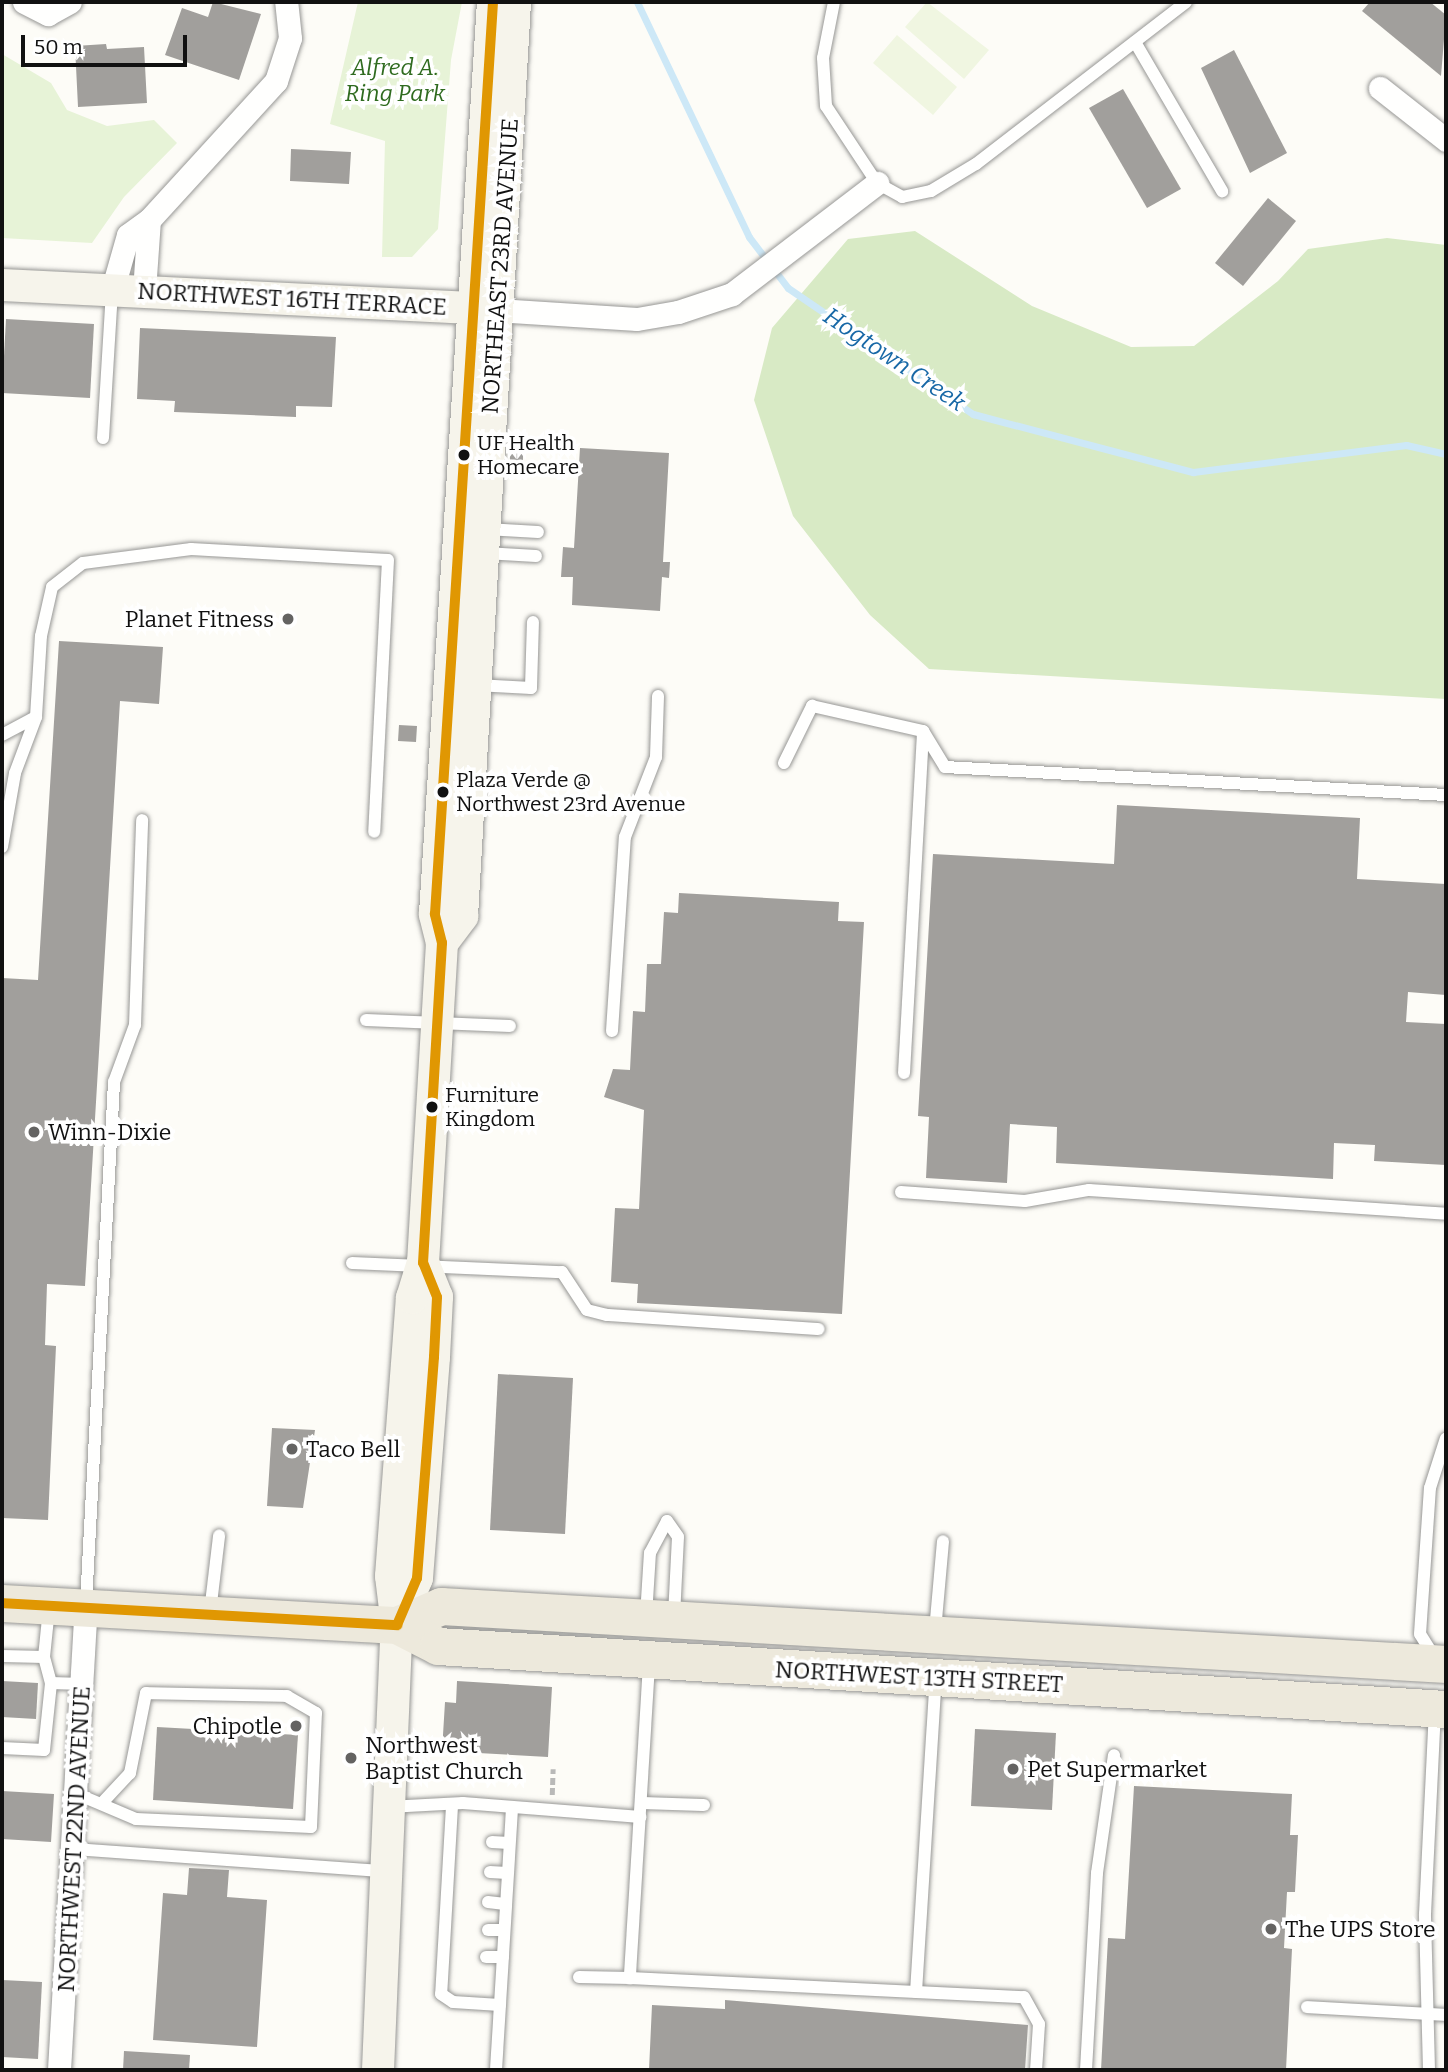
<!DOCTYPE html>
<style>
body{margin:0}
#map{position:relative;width:1448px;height:2072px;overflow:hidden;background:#fdfcf7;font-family:Bitter,serif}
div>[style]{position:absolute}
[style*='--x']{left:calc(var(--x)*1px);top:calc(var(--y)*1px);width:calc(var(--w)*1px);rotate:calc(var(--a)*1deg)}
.green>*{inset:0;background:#e7f3d7}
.forest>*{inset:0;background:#d8eac5}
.pitch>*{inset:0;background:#f0f6e1}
.stream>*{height:7px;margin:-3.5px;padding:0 3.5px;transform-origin:3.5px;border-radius:3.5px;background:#cde8f7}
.building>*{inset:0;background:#a19f9c}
.path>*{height:4.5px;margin-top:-2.25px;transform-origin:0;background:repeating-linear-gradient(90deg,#b9b9b8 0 7px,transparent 0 10.5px)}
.roads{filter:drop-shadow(0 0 2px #979795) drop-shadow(0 0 2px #979795)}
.lane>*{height:12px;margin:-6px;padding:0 6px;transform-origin:6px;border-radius:6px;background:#fffffe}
.street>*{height:23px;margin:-11.5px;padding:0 11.5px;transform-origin:11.5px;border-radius:11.5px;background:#fffffe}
.secondary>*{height:32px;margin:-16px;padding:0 16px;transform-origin:16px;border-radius:16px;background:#f6f4eb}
.primary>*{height:37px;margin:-18.5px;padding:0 18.5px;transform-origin:18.5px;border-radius:18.5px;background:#ede9dc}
.bus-1>*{height:10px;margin:-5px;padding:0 5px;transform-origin:5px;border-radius:5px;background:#e09702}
.dots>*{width:19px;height:19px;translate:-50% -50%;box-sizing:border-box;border:4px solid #fff;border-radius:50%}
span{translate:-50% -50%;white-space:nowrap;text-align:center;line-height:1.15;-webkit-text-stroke:7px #fff;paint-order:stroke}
.bus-label{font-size:21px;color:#111}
.left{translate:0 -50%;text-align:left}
.park-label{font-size:23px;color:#2f6b1f;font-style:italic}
.street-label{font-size:23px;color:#111}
.poi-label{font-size:23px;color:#111}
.right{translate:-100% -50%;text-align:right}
.water-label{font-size:24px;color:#1768a6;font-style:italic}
.frame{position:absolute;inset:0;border:4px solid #111;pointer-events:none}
.scale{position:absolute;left:21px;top:35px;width:166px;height:32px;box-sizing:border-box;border:4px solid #111;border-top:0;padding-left:9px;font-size:21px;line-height:24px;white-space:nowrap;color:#111;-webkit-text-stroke:5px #fff;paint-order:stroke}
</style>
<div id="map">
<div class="green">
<div style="clip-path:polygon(358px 2px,462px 2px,451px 60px,438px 229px,412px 257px,382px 257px,385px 141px,330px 124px)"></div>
<div style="clip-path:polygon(2px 54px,51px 83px,67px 110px,107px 126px,154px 120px,177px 143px,124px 197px,92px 243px,2px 238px)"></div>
</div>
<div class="forest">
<div style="clip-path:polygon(915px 231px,1032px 306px,1131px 347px,1194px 346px,1278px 281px,1308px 249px,1387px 238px,1446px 245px,1446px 699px,929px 669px,870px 615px,793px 516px,754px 400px,772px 328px,848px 239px)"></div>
</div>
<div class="pitch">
<div style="clip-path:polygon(927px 2px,989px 50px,964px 79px,905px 27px)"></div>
<div style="clip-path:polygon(897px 35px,957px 87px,933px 115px,873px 63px)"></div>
</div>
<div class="stream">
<div style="--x:637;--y:2;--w:260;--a:64.5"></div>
<div style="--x:749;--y:237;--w:64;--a:52.6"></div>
<div style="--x:788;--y:288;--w:224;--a:34.3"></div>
<div style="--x:973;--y:414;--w:228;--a:14.8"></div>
<div style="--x:1193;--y:472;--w:215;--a:-7.2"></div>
<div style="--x:1406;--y:445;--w:41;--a:12.7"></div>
</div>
<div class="building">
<div style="clip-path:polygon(213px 2px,261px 14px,239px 80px,165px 55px,182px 8px,208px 17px)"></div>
<div style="clip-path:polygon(1370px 2px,1430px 2px,1446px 15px,1441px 76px,1362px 11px)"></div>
<div style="clip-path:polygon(106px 44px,107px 49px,144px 47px,147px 103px,78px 107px,75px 46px)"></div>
<div style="clip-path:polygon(1234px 50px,1287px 153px,1250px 173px,1201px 68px)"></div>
<div style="clip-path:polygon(1123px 89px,1181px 189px,1147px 208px,1089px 108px)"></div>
<div style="clip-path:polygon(291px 149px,351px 152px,349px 184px,290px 181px)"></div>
<div style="clip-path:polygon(1268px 198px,1296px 221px,1243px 286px,1215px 263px)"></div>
<div style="clip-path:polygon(6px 319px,94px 324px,90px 398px,2px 393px)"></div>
<div style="clip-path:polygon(140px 328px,336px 337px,332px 407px,296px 406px,296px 417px,174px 412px,175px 401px,137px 399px)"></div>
<div style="clip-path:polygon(580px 448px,669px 453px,663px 562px,670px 562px,669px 578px,662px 577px,660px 611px,572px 605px,573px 577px,561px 577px,563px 547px,574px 548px)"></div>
<div style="clip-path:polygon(510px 449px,523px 449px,523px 471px,510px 471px)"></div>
<div style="clip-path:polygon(59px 641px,163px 647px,159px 704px,120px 701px,85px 1286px,47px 1284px,45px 1345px,56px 1346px,48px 1520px,2px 1518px,2px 978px,38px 980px)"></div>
<div style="clip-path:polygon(399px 725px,417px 726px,416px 742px,398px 741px)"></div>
<div style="clip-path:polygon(1117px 805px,1360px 818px,1357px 879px,1446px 884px,1446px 995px,1408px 992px,1406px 1022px,1446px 1024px,1446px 1165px,1374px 1161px,1375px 1145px,1334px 1143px,1333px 1179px,1056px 1163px,1057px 1127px,1010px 1124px,1007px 1183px,926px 1178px,929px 1117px,918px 1116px,933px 854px,1114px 864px)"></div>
<div style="clip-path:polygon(679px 893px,839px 902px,838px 921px,864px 922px,842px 1314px,637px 1303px,638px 1284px,611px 1282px,615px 1208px,639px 1209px,644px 1110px,604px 1097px,613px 1069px,630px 1070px,633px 1011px,645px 1012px,647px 964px,661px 964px,664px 912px,678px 913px)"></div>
<div style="clip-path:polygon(498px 1374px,573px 1378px,565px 1534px,490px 1530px)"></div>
<div style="clip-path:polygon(272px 1428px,315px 1430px,303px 1508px,267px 1506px)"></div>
<div style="clip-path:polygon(2px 1681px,38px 1683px,36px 1719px,2px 1717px)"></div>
<div style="clip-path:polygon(457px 1681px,552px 1687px,548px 1757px,442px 1751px,445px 1702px,456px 1703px)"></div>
<div style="clip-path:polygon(157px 1727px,298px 1735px,293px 1809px,153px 1800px)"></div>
<div style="clip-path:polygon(975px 1729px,1056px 1733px,1052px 1810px,971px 1806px)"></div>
<div style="clip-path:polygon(1134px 1786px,1292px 1794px,1290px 1835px,1298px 1835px,1295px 1892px,1287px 1892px,1284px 1948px,1292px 1949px,1286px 2070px,1101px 2070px,1108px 1938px,1125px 1939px)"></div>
<div style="clip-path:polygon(2px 1791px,54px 1794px,51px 1842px,2px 1839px)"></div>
<div style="clip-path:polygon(189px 1868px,229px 1870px,227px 1897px,267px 1900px,257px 2047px,153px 2040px,163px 1893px,187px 1895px)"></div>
<div style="clip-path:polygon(2px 1980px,42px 1982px,38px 2059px,2px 2057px)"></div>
<div style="clip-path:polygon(725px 2000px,1028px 2025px,1025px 2070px,649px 2070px,652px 2005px,725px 2009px)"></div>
<div style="clip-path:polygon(124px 2051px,190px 2055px,189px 2070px,123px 2070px)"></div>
</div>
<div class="path">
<div style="--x:552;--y:1795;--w:26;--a:-88"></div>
</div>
<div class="roads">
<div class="lane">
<div style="--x:834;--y:2;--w:57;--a:101.1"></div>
<div style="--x:823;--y:58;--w:48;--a:86.4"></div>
<div style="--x:826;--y:106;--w:92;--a:56.5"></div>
<div style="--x:877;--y:183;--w:29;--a:29"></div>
<div style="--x:902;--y:197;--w:30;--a:-12"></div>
<div style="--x:931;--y:191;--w:52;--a:-31"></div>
<div style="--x:976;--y:164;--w:265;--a:-37.6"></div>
<div style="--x:1135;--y:42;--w:173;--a:59.7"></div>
<div style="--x:103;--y:438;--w:147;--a:-86.5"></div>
<div style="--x:486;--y:529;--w:52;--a:3.3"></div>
<div style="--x:485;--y:553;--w:51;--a:3.4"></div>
<div style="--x:476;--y:685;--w:55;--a:3.1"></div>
<div style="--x:531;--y:688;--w:66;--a:-88.3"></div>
<div style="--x:2;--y:735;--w:38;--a:-28"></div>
<div style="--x:784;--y:763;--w:64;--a:-63.8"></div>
<div style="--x:812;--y:706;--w:114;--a:12.7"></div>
<div style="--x:923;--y:731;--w:42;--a:58.6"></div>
<div style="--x:945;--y:767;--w:502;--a:3.2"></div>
<div style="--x:2;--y:847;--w:75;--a:-80"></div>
<div style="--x:15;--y:773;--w:60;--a:-69.4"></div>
<div style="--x:36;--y:717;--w:81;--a:-86.5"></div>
<div style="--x:41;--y:636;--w:50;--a:-77.3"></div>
<div style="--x:52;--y:587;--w:39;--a:-38"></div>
<div style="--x:83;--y:563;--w:109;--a:-7.4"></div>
<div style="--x:191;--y:549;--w:197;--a:3.2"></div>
<div style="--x:388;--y:560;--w:272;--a:92.9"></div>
<div style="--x:366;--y:1020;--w:144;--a:2.4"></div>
<div style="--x:612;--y:1031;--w:194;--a:-86.2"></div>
<div style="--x:625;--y:837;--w:86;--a:-68.8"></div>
<div style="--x:656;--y:757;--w:61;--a:-88.1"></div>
<div style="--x:904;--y:1073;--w:342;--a:-86.8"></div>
<div style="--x:901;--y:1192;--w:124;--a:4.2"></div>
<div style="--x:1025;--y:1201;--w:65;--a:-9.8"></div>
<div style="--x:1089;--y:1190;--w:358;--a:3.8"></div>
<div style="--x:352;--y:1263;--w:210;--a:2.5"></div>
<div style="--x:562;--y:1272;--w:45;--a:56.7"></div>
<div style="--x:587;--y:1310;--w:21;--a:14"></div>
<div style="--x:607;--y:1315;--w:212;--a:3.8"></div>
<div style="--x:86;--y:1603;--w:522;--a:-86.92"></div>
<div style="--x:114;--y:1082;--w:61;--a:-69.8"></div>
<div style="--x:135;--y:1025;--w:205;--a:-88"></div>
<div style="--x:210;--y:1612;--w:77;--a:-83.2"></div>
<div style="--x:646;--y:1616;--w:63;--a:-86.4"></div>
<div style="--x:650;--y:1553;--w:36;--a:-62"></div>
<div style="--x:667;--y:1521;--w:19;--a:55"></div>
<div style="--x:678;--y:1537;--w:79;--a:92.9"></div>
<div style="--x:935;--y:1631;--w:90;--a:-84.9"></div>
<div style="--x:2;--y:1656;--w:42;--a:1.4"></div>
<div style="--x:44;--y:1657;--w:27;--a:75"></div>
<div style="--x:44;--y:1657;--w:48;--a:-84.1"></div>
<div style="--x:1435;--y:1658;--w:28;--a:-122"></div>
<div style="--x:1420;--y:1634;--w:146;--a:-86.1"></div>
<div style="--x:1430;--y:1488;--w:52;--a:-72.3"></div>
<div style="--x:649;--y:1664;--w:315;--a:93.5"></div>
<div style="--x:630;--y:1978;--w:394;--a:2.8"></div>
<div style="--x:1024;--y:1997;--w:31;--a:61"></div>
<div style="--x:1039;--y:2024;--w:46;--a:93.7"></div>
<div style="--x:2;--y:1748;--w:42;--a:2.7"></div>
<div style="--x:44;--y:1750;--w:67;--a:-84"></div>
<div style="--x:51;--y:1683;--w:32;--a:2"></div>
<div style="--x:77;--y:1794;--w:64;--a:23"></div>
<div style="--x:136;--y:1819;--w:175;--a:2.6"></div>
<div style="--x:311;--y:1827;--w:114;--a:-87.5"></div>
<div style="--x:316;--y:1713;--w:34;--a:-150"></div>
<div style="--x:287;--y:1696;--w:141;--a:-178.8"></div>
<div style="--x:146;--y:1693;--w:82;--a:101.3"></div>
<div style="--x:130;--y:1773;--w:41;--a:133"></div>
<div style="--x:641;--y:1803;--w:63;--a:1.8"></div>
<div style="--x:452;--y:1806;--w:188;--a:93.3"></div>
<div style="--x:441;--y:1994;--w:14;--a:34"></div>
<div style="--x:453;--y:2002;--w:47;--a:3.7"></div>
<div style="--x:388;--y:1807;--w:75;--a:-3.1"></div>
<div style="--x:463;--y:1803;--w:178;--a:4.5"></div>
<div style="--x:492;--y:1842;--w:17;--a:3"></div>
<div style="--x:74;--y:1849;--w:311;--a:4.1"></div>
<div style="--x:490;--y:1872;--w:17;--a:3"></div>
<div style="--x:488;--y:1902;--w:17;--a:7"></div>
<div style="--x:488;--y:1930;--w:16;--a:0"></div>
<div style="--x:486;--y:1957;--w:17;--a:0"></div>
<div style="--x:579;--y:1977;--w:51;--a:1.1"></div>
<div style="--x:916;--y:1992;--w:315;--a:-86.4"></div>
<div style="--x:1307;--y:2007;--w:139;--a:3.3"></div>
<div style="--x:496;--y:2070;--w:263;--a:-86.5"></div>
<div style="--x:1086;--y:2070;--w:197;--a:-86.8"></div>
<div style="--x:1097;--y:1873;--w:119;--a:-81.8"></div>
<div style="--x:1429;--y:2070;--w:156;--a:-91.5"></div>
<div style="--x:1425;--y:1914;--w:202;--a:-87.2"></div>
</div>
<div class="street">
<div style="--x:24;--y:2;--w:27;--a:27"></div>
<div style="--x:48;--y:14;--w:25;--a:-29"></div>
<div style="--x:1380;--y:88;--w:84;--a:38.2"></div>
<div style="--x:112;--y:291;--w:58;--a:-74.1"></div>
<div style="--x:128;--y:235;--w:26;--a:-36"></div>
<div style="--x:149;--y:220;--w:188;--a:-47.6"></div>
<div style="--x:276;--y:81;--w:45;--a:-72"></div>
<div style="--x:290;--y:38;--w:36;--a:-96"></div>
<div style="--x:144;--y:291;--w:71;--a:-86"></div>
<div style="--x:481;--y:309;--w:156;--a:3.7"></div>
<div style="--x:637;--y:319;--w:42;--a:-9.7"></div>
<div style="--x:678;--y:312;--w:57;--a:-18.4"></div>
<div style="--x:732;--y:294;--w:183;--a:-37.4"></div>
<div style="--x:59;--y:2070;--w:464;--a:-86.7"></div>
</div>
<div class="secondary">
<div style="--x:2;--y:285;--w:470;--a:2.8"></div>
<div style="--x:442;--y:943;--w:34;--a:-53"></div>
<div style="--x:462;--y:916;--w:916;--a:-86.68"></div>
<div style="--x:397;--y:1625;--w:51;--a:-66.9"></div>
<div style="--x:417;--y:1578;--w:222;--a:-85.6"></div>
<div style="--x:434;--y:1357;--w:60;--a:-87.1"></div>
<div style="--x:437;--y:1297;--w:37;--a:-112"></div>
<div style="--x:423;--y:1263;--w:321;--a:-86.6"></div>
<div style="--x:442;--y:943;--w:30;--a:-104"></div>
<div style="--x:435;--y:914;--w:914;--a:-86.36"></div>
<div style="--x:378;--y:2070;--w:445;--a:-87.6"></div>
<div style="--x:397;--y:1625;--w:49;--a:-97"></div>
<div style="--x:391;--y:1576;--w:279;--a:-85.7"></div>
<div style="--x:412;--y:1298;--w:37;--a:-73"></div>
</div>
<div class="primary">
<div style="--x:2;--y:1603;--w:396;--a:3.2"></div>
<div style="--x:397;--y:1625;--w:46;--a:27.1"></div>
<div style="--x:438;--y:1646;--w:1010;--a:3.58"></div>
<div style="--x:397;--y:1625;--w:48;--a:-23.4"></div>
<div style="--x:441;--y:1606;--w:1007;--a:3.3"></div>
</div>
</div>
<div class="bus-1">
<div style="--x:2;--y:1603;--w:396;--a:3.2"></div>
<div style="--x:397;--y:1625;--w:51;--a:-66.9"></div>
<div style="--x:417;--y:1578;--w:222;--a:-85.6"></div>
<div style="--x:434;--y:1357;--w:60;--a:-87.1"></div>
<div style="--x:437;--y:1297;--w:37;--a:-112"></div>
<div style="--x:423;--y:1263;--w:321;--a:-86.6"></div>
<div style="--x:442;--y:943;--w:30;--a:-104"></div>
<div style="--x:435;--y:914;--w:914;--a:-86.36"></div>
</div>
<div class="dots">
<div style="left:464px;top:455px;background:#111"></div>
<div style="left:288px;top:619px;background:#646362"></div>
<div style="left:443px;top:792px;background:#111"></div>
<div style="left:432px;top:1107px;background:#111"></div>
<div style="left:34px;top:1132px;background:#646362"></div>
<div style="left:292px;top:1449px;background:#646362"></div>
<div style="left:296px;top:1726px;background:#646362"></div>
<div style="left:351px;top:1758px;background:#646362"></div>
<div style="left:1013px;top:1769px;background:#646362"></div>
<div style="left:1271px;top:1929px;background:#646362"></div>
</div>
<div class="bus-label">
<span class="left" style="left:477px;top:455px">UF Health<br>Homecare</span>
<span class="left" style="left:456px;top:792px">Plaza Verde @<br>Northwest 23rd Avenue</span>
<span class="left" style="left:445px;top:1107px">Furniture<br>Kingdom</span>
</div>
<div class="park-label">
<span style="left:395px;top:80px">Alfred A.<br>Ring Park</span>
</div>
<div class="street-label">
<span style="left:500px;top:266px;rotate:-86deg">NORTHEAST 23RD AVENUE</span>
<span style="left:292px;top:299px;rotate:3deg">NORTHWEST 16TH TERRACE</span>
<span style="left:919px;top:1677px;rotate:3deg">NORTHWEST 13TH STREET</span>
<span style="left:74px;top:1839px;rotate:-87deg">NORTHWEST 22ND AVENUE</span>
</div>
<div class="poi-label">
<span class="right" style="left:274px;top:619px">Planet Fitness</span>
<span class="left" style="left:48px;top:1132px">Winn-Dixie</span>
<span class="left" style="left:306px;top:1449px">Taco Bell</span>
<span class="right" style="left:282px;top:1726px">Chipotle</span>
<span class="left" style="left:365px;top:1758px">Northwest<br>Baptist Church</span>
<span class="left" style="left:1027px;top:1769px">Pet Supermarket</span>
<span class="left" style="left:1285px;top:1929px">The UPS Store</span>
</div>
<div class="water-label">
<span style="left:894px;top:360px;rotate:34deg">Hogtown Creek</span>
</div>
<div class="frame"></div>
<div class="scale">50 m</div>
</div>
